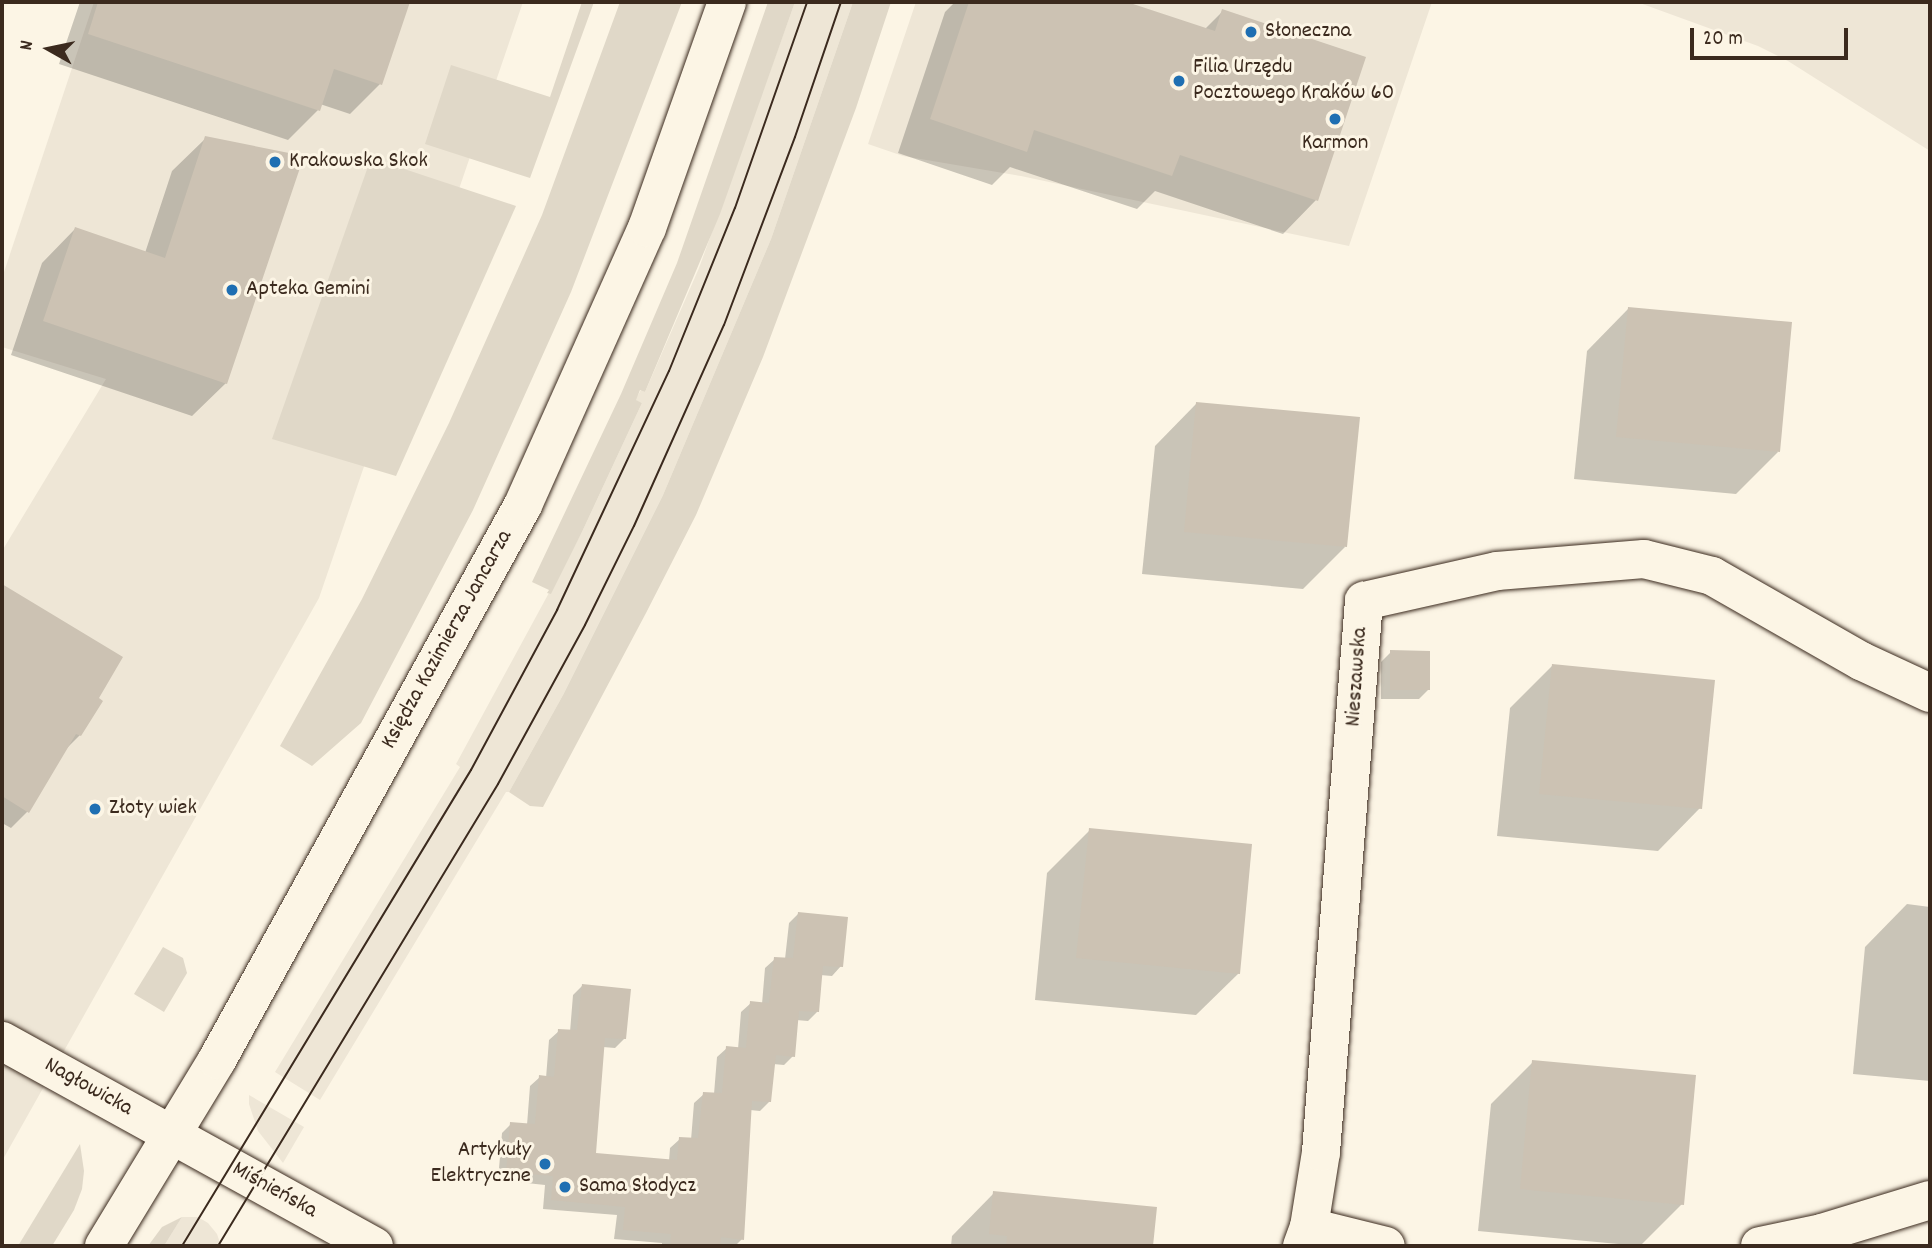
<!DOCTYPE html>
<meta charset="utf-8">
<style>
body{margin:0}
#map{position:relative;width:1932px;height:1248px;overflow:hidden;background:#fcf5e5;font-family:Dekko,sans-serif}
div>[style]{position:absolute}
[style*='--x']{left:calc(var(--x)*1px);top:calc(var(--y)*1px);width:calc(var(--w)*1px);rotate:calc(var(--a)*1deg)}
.built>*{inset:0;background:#eee6d6}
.green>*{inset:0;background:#e0d8c8}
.shadow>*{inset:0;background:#0003}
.building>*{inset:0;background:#ccc2b3}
.roads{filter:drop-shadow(0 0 2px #3b2a1e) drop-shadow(0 0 2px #3b2a1e)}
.street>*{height:38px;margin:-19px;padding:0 19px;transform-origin:19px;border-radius:19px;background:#fcf5e5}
.secondary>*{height:38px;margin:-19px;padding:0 19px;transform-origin:19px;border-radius:19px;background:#fcf5e5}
.tram>*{height:2px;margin:-1px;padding:0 1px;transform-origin:1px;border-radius:1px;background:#3b2a1e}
.dots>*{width:19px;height:19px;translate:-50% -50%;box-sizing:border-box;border:4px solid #fcf5e5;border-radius:50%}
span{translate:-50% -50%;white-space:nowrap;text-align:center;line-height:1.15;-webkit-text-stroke:6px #fcf5e5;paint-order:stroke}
.poi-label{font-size:23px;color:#3b2a1e}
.left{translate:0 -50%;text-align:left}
.right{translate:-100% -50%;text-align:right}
.street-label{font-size:23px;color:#3b2a1e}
.frame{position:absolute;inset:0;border:4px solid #3b2a1e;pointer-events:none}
.north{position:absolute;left:14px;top:14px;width:70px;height:70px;-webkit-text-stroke:5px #fcf5e5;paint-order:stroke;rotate:279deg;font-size:19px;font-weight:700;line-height:28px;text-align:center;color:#3b2a1e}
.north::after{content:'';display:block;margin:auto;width:24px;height:32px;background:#3b2a1e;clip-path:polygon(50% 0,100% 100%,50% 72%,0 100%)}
.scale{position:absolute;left:1690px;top:28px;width:158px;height:32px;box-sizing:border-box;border:4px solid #3b2a1e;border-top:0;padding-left:9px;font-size:21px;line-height:24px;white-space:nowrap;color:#3b2a1e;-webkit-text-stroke:5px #fcf5e5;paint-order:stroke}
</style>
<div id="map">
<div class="built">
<div style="clip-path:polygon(94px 2px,523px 2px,319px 598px,2px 1161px,2px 551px,106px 379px,2px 347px,2px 278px)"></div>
<div style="clip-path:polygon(795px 2px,853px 2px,771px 239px,663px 495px,563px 695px,509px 792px,506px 792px,320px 1100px,275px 1072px,460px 767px,456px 764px,582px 532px,642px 403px,635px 400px,641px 390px,645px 392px,699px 268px)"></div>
<div style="clip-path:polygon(916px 2px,1432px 2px,1349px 246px,1021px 176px,903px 156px,868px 144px)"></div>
<div style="clip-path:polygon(1637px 2px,1930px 2px,1930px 151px,1788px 61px,1758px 46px)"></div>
<div style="clip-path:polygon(249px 1095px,304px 1127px,283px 1163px,258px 1131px,249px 1104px)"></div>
<div style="clip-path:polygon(182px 1217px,198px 1217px,208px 1223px,217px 1234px,221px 1246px,164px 1246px)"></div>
</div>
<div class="green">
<div style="clip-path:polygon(582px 2px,594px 2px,530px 178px,425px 144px,451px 65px,550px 97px)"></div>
<div style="clip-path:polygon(620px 2px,682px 2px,571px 292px,473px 510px,361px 723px,312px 766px,280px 746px,362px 599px,449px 423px,542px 215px)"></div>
<div style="clip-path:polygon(768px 2px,795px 2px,720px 214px,645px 392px,640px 390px,636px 400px,642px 403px,582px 532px,551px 594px,547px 593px,549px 590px,532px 582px,621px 394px,677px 263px)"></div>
<div style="clip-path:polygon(853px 2px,891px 2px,856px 108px,763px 357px,696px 515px,646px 613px,543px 807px,530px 806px,509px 792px,563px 695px,663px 495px,771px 239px)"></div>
<div style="clip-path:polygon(371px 158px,516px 206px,396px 476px,272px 439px)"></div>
<div style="clip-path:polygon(163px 947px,183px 958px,187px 973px,164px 1012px,134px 994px)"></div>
<div style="clip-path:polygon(80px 1144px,84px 1171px,82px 1189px,74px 1210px,52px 1246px,18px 1246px)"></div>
<div style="clip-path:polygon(182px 1217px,164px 1246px,148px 1246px,162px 1227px)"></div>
</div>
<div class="shadow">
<div style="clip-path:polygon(80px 2px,408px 2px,380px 84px,350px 114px,320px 104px,318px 110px,288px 140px,59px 64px)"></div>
<div style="clip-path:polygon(955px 2px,1048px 2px,1061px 6px,1065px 2px,1122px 2px,1204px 30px,1223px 11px,1316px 200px,1283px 234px,1155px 191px,1137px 209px,1010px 167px,992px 185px,898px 153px,945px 12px)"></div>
<div style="clip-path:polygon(206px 138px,226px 383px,192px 416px,11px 355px,42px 263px,75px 229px,145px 253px,172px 171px)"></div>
<div style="clip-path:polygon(1629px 308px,1778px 452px,1736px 494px,1574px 479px,1587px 351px)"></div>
<div style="clip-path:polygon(1197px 403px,1345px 547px,1303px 589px,1142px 574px,1155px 446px)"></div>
<div style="clip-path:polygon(11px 591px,96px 698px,80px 735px,64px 751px,28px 811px,11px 828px,2px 823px,2px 600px)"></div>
<div style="clip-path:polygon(1391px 652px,1428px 690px,1419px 699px,1381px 699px,1381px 662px)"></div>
<div style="clip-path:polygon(1552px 666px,1700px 808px,1658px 851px,1497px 836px,1510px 708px)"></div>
<div style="clip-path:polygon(1090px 830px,1239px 973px,1196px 1015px,1035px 1000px,1047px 873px)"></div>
<div style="clip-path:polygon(1907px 904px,1930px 907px,1930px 1081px,1853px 1074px,1865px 947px)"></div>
<div style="clip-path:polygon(798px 914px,841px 966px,832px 976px,820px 975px,817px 1012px,808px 1021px,796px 1020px,793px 1056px,784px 1065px,773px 1064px,770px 1101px,760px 1111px,750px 1110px,742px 1239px,735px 1246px,662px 1246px,662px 1243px,614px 1239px,617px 1215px,543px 1209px,545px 1185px,498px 1180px,502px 1133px,511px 1124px,527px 1125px,530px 1086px,540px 1077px,546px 1078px,549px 1040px,559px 1031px,570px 1032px,573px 995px,582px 986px,625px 1038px,615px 1048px,603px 1047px,594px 1155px,669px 1161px,670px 1148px,680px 1139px,691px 1140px,694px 1103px,704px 1094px,714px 1094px,717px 1057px,727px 1048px,738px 1049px,741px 1012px,751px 1003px,762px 1004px,765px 968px,775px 959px,785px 959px,789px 923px)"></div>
<div style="clip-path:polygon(1533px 1062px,1682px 1204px,1640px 1246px,1478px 1231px,1491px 1104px)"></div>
<div style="clip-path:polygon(994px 1193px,1155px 1209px,1151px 1246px,951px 1246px,952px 1236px)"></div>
</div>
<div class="building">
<div style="clip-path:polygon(98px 2px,410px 2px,382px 85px,334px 69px,320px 111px,88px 34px)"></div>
<div style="clip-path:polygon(969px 2px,1127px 2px,1215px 31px,1222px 9px,1366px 57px,1318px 201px,1180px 155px,1172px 176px,1034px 130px,1027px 152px,930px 119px)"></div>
<div style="clip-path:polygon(205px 136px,304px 156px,227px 384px,43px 321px,75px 227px,165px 258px)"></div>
<div style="clip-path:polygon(1628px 307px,1792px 322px,1780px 452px,1616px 437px)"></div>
<div style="clip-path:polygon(1196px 402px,1360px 417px,1347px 547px,1184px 532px)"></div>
<div style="clip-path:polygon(2px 584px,123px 657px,99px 698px,103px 701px,81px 736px,76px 734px,29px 813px,2px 796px)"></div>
<div style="clip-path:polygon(1390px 650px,1430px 651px,1430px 690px,1390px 690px)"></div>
<div style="clip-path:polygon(1552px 664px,1715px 680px,1702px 809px,1539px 794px)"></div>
<div style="clip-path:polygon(1089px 828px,1252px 844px,1240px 974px,1076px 958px)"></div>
<div style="clip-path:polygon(798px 912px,848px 917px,843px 967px,823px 966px,819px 1012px,799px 1011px,795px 1057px,776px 1055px,771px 1102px,752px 1101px,744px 1240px,721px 1237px,720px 1246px,670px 1246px,671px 1234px,623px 1230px,625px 1207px,551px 1200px,553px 1176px,506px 1172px,510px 1122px,535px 1124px,539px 1075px,554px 1077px,558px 1029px,577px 1030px,582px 984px,631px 989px,626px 1039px,605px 1038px,596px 1153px,677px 1160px,679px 1137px,698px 1138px,703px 1092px,722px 1093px,726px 1046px,746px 1048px,750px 1001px,769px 1003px,774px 957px,793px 958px)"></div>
<div style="clip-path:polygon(1532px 1060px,1696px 1075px,1684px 1205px,1520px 1189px)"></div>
<div style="clip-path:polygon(993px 1191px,1157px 1207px,1153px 1246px,1006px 1246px,1007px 1236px,989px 1234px)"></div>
</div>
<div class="roads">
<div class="street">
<div style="--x:2;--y:1041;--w:425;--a:28.9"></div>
<div style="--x:1309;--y:1227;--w:79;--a:13.9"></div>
<div style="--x:1302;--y:1246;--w:20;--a:-70"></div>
<div style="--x:1309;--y:1227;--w:76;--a:-80.9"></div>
<div style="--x:1321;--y:1152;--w:553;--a:-85.54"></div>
<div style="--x:1364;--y:601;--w:136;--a:-12.7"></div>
<div style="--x:1497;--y:571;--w:147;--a:-4.7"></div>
<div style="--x:1644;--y:559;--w:70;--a:14"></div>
<div style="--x:1712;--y:576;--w:172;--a:29.7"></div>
<div style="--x:1861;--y:661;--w:76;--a:24.9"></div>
<div style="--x:1760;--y:1246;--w:63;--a:-11.8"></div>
<div style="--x:1822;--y:1233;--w:113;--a:-17"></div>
</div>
<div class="secondary">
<div style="--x:104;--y:1246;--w:218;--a:-58.7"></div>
<div style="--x:217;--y:1060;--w:634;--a:-61.13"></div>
<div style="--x:523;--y:505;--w:303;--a:-65.9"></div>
<div style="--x:647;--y:228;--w:240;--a:-70.5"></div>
</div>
</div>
<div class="tram">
<div style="--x:182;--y:1246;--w:557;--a:-58.74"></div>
<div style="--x:471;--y:770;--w:182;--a:-61.7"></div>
<div style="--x:557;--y:610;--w:264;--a:-64.9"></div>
<div style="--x:669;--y:371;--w:176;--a:-68"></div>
<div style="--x:735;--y:208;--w:218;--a:-70.7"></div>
<div style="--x:218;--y:1246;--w:540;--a:-58.78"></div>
<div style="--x:498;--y:784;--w:181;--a:-61.3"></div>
<div style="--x:585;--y:625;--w:110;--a:-63.7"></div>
<div style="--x:634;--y:526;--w:220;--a:-65.9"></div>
<div style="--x:724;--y:325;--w:201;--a:-69.3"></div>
<div style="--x:795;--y:137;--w:143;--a:-71.2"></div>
</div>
<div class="dots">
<div style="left:1251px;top:32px;background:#1f6fb2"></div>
<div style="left:1179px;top:81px;background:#1f6fb2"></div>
<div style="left:1335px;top:119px;background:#1f6fb2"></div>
<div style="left:275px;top:162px;background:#1f6fb2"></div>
<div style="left:232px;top:290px;background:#1f6fb2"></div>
<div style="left:95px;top:809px;background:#1f6fb2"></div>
<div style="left:545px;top:1164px;background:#1f6fb2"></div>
<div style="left:565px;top:1187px;background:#1f6fb2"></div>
</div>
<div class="poi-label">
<span class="left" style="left:1265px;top:32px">Słoneczna</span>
<span class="left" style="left:1193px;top:81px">Filia Urzędu<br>Pocztowego Kraków 60</span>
<span style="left:1335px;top:144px">Karmon</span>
<span class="left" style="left:289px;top:162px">Krakowska Skok</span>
<span class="left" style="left:246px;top:290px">Apteka Gemini</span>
<span class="left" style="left:109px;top:809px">Złoty wiek</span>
<span class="right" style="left:531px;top:1164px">Artykuły<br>Elektryczne</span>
<span class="left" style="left:579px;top:1187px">Sama Słodycz</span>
</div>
<div class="street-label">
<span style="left:448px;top:640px;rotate:-61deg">Księdza Kazimierza Jancarza</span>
<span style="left:1358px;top:677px;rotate:-86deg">Nieszawska</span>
<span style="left:88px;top:1088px;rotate:29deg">Nagłowicka</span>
<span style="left:274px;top:1191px;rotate:29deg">Miśnieńska</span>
</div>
<div class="frame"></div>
<div class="north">N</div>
<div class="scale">20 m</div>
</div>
